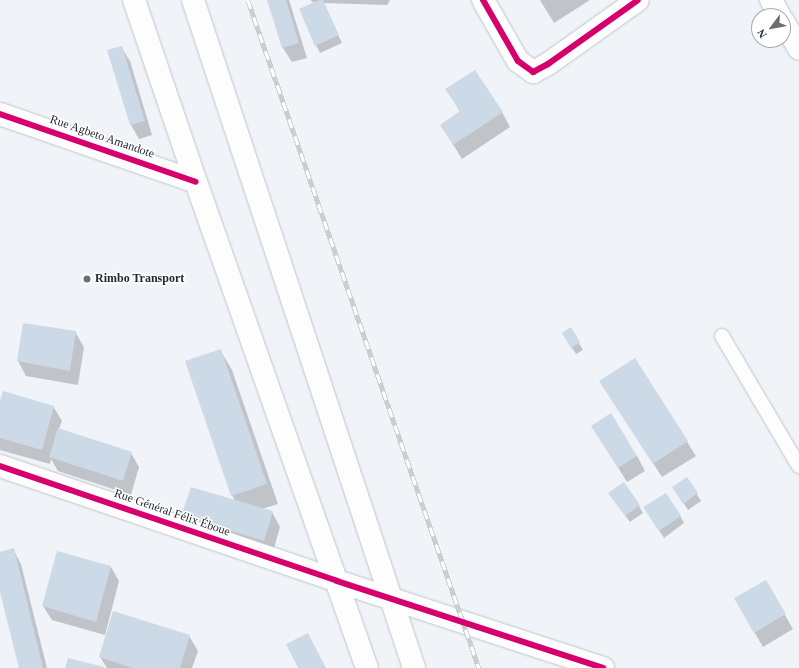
<!DOCTYPE html>
<meta charset="utf-8">
<style>
body{margin:0}
#map{position:relative;width:799px;height:668px;overflow:hidden;background:#f0f4f9;font-family:"Times New Roman",serif}
div>[style]{position:absolute}
[style*='--x']{left:calc(var(--x)*1px);top:calc(var(--y)*1px);width:calc(var(--w)*1px);rotate:calc(var(--a)*1deg)}
.shadow>*{inset:0;background:#0003}
.building>*{inset:0;background:#ccd9e6}
.roads{filter:drop-shadow(0 0 1px #c1c5ca) drop-shadow(0 0 1px #c1c5ca)}
.service>*{height:14px;margin:-7px;padding:0 7px;transform-origin:7px;border-radius:7px;background:#fdfdfe}
.minor>*{height:22px;margin:-11px;padding:0 11px;transform-origin:11px;border-radius:11px;background:#fdfdfe}
.tertiary>*{height:22px;margin:-11px;padding:0 11px;transform-origin:11px;border-radius:11px;background:#fdfdfe}
.secondary>*{height:22px;margin:-11px;padding:0 11px;transform-origin:11px;border-radius:11px;background:#fdfdfe}
.rail>*{height:4.5px;margin-top:-2.25px;transform-origin:0;background:repeating-linear-gradient(90deg,#fff 0 9px,#cccdce 0 18px);box-sizing:border-box;border-block:1px solid #cccdce}
.cycleway>*{height:6px;margin:-3px;padding:0 3px;transform-origin:3px;border-radius:3px;background:#d6006c}
.dots>*{width:11px;height:11px;translate:-50% -50%;box-sizing:border-box;border:2px solid #fff;border-radius:50%}
span{translate:-50% -50%;white-space:nowrap;text-align:center;line-height:1.15;-webkit-text-stroke:3px #fff;paint-order:stroke}
.street-label{font-size:12px;color:#23282d}
.poi-label{font-size:12px;color:#23282d;font-weight:700}
.left{translate:0 -50%;text-align:left}
.north{position:absolute;left:751px;top:8px;width:40px;height:40px;box-sizing:border-box;background:#fff;border:1px solid #a7a9ab;border-radius:50%;rotate:238deg;font-size:11px;font-weight:700;line-height:16px;text-align:center;color:#23282d}
.north::after{content:'';display:block;margin:auto;width:14px;height:18px;background:#6b6f74;clip-path:polygon(50% 0,100% 100%,50% 72%,0 100%)}
</style>
<div id="map">
<div class="shadow">
<div style="clip-path:polygon(268px 0,289px 0,307px 58px,292px 62px,283px 48px)"></div>
<div style="clip-path:polygon(311px 0,390px 0,387px 5px,323px 3px,342px 43px,320px 53px,316px 45px,316px 2px,312px 2px)"></div>
<div style="clip-path:polygon(540px 0,590px 0,554px 23px)"></div>
<div style="clip-path:polygon(121px 47px,130px 61px,152px 135px,139px 139px,131px 125px)"></div>
<div style="clip-path:polygon(447px 90px,502px 112px,510px 127px,462px 159px,441px 125px,460px 112px)"></div>
<div style="clip-path:polygon(24px 324px,75px 332px,84px 347px,78px 385px,26px 376px,18px 361px)"></div>
<div style="clip-path:polygon(570px 328px,583px 350px,576px 354px,563px 333px)"></div>
<div style="clip-path:polygon(220px 350px,232px 370px,278px 504px,262px 509px,272px 512px,280px 527px,272px 555px,191px 531px,183px 516px,235px 501px,232px 495px)"></div>
<div style="clip-path:polygon(635px 359px,696px 456px,662px 477px,609px 395px)"></div>
<div style="clip-path:polygon(0 404px,53px 406px,62px 421px,59px 429px,131px 453px,139px 467px,131px 495px,58px 471px,51px 459px,50px 464px,0 450px)"></div>
<div style="clip-path:polygon(601px 440px,637px 456px,645px 471px,627px 482px)"></div>
<div style="clip-path:polygon(687px 478px,701px 501px,688px 510px,678px 495px)"></div>
<div style="clip-path:polygon(614px 500px,639px 506px,643px 513px,630px 522px)"></div>
<div style="clip-path:polygon(649px 515px,680px 516px,684px 523px,664px 538px)"></div>
<div style="clip-path:polygon(13px 549px,21px 564px,47px 668px,20px 668px,0 588px,0 553px)"></div>
<div style="clip-path:polygon(111px 567px,119px 581px,105px 635px,52px 620px,43px 606px)"></div>
<div style="clip-path:polygon(765px 581px,793px 629px,763px 647px,735px 599px)"></div>
<div style="clip-path:polygon(189px 636px,198px 651px,192px 668px,107px 668px,100px 657px)"></div>
</div>
<div class="building">
<div style="clip-path:polygon(267px 0,286px 0,299px 43px,282px 48px)"></div>
<div style="clip-path:polygon(319px 0,323px 0,339px 35px,315px 46px,299px 9px)"></div>
<div style="clip-path:polygon(122px 46px,145px 121px,130px 125px,107px 50px)"></div>
<div style="clip-path:polygon(475px 70px,503px 112px,453px 145px,440px 125px,460px 111px,445px 89px)"></div>
<div style="clip-path:polygon(23px 323px,76px 331px,70px 371px,17px 361px)"></div>
<div style="clip-path:polygon(571px 327px,580px 342px,571px 348px,562px 333px)"></div>
<div style="clip-path:polygon(221px 349px,267px 484px,231px 496px,185px 361px)"></div>
<div style="clip-path:polygon(635px 358px,688px 441px,653px 464px,599px 381px)"></div>
<div style="clip-path:polygon(3px 391px,54px 406px,42px 450px,0 438px,0 401px)"></div>
<div style="clip-path:polygon(611px 413px,637px 456px,618px 468px,591px 426px)"></div>
<div style="clip-path:polygon(58px 428px,132px 452px,123px 481px,49px 457px)"></div>
<div style="clip-path:polygon(687px 477px,698px 493px,683px 504px,672px 487px)"></div>
<div style="clip-path:polygon(624px 482px,640px 505px,625px 516px,608px 493px)"></div>
<div style="clip-path:polygon(191px 487px,273px 511px,264px 541px,181px 516px)"></div>
<div style="clip-path:polygon(666px 493px,681px 516px,659px 531px,643px 507px)"></div>
<div style="clip-path:polygon(14px 548px,43px 668px,19px 668px,0 592px,0 552px)"></div>
<div style="clip-path:polygon(57px 551px,111px 566px,96px 622px,42px 606px)"></div>
<div style="clip-path:polygon(766px 580px,786px 614px,754px 633px,734px 598px)"></div>
<div style="clip-path:polygon(113px 611px,190px 635px,180px 668px,133px 668px,99px 657px)"></div>
<div style="clip-path:polygon(308px 633px,326px 668px,298px 668px,286px 644px)"></div>
<div style="clip-path:polygon(68px 658px,104px 667px,104px 668px,65px 668px)"></div>
</div>
<div class="roads">
<div class="service">
<div style="--x:722;--y:336;--w:151;--a:59.4"></div>
</div>
<div class="minor">
<div style="--x:483;--y:0;--w:70;--a:60.2"></div>
<div style="--x:518;--y:61;--w:19;--a:36"></div>
<div style="--x:533;--y:72;--w:17;--a:-28"></div>
<div style="--x:548;--y:64;--w:110;--a:-35.4"></div>
<div style="--x:0;--y:114;--w:207;--a:19.1"></div>
<div style="--x:0;--y:466;--w:356;--a:18.8"></div>
<div style="--x:337;--y:581;--w:280;--a:18.1"></div>
</div>
<div class="tertiary">
<div style="--x:771;--y:0;--w:18;--a:61"></div>
<div style="--x:783;--y:21;--w:32;--a:60"></div>
</div>
<div class="secondary">
<div style="--x:134;--y:0;--w:192;--a:71.2"></div>
<div style="--x:196;--y:182;--w:515;--a:70.62"></div>
<div style="--x:193;--y:0;--w:704;--a:71.69"></div>
</div>
</div>
<div class="rail">
<div style="--x:248;--y:0;--w:707;--a:70.92"></div>
</div>
<div class="cycleway">
<div style="--x:483;--y:0;--w:70;--a:60.2"></div>
<div style="--x:518;--y:61;--w:19;--a:36"></div>
<div style="--x:533;--y:72;--w:17;--a:-28"></div>
<div style="--x:548;--y:64;--w:110;--a:-35.4"></div>
<div style="--x:0;--y:114;--w:207;--a:19.1"></div>
<div style="--x:0;--y:466;--w:356;--a:18.8"></div>
<div style="--x:337;--y:581;--w:280;--a:18.1"></div>
</div>
<div class="dots">
<div style="left:87px;top:279px;background:#6b6f74"></div>
</div>
<div class="street-label">
<span style="left:102px;top:137px;rotate:19deg">Rue Agbeto Amandote</span>
<span style="left:172px;top:513px;rotate:19deg">Rue Général Félix Éboue</span>
</div>
<div class="poi-label">
<span class="left" style="left:95px;top:279px">Rimbo Transport</span>
</div>
<div class="north">N</div>
</div>
